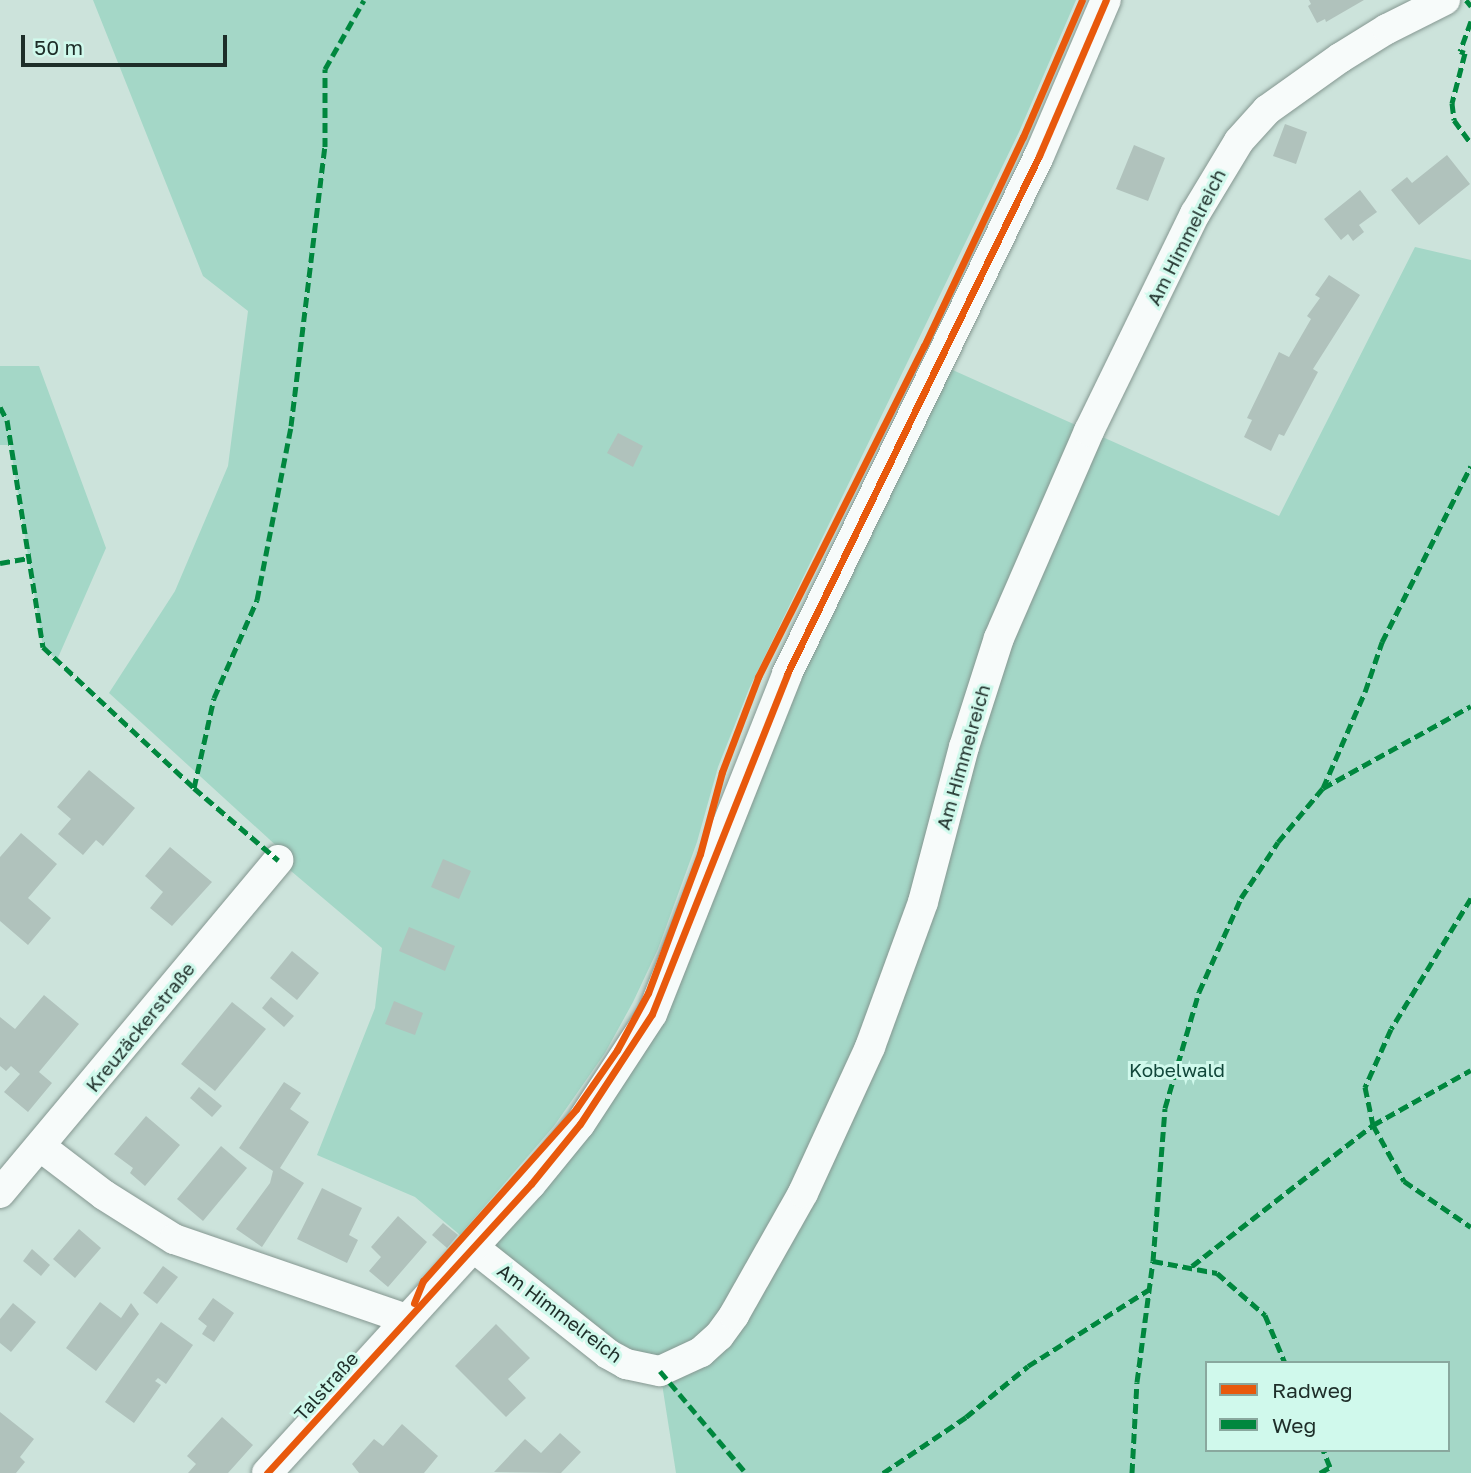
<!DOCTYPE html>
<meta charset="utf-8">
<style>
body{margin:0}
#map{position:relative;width:1471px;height:1473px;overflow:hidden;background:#cce3db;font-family:"Golos Text",sans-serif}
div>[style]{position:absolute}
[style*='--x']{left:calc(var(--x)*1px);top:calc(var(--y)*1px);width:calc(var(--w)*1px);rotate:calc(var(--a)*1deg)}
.green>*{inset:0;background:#a4d7c7}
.building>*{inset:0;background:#b0c2bc}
.roads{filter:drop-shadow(0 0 2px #859791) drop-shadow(0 0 2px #859791)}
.minor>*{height:30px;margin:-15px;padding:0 15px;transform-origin:15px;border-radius:15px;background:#f7fbfa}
.quiet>*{height:5px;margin-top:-2.5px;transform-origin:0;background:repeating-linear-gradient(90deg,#00873e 0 10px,transparent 0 15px)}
.cycleway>*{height:7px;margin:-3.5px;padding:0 3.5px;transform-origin:3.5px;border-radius:3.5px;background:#e8590c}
span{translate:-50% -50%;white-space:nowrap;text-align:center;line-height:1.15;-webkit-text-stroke:6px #d0f9ec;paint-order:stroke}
.street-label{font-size:19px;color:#1e2e29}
.park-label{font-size:19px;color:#11473a}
.legend{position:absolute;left:1205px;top:1361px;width:245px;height:91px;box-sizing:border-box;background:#d0f9ec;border:2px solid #89a89e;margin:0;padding:9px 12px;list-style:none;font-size:21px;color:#1e2e29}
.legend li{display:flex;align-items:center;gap:14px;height:35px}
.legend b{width:35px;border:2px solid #89a89e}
.scale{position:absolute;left:21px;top:35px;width:206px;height:32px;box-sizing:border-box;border:4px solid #1e2e29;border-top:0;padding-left:9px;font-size:21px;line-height:24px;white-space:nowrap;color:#1e2e29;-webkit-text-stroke:5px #d0f9ec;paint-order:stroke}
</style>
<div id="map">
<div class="green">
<div style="clip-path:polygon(93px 0,1076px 0,1019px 132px,749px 689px,718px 767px,697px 842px,658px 949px,633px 1002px,605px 1053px,554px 1126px,460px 1235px,415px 1197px,317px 1155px,375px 1008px,382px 948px,278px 860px,281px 850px,109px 693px,175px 591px,228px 466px,248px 311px,203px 276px)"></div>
<div style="clip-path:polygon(evenodd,1415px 247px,1471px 260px,1471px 1473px,676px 1473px,660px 1371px,473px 1247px,618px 1071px,937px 363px,1279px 516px,1415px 247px,1207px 1363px,1448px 1363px,1448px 1450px,1207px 1450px,1207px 1363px)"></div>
<div style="clip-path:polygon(0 366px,39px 366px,106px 548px,57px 660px,43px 647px,10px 445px,0 445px)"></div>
</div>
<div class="building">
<div style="clip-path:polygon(1309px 0,1364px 0,1326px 22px,1325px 19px,1317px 23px,1308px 6px,1311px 4px)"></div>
<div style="clip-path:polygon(1285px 124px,1307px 132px,1296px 164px,1273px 156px)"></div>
<div style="clip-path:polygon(1134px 145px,1165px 158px,1148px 201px,1116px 189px)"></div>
<div style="clip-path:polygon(1447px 155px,1470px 184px,1419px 225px,1391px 190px,1407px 177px,1412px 183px)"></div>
<div style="clip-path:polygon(1360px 190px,1377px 212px,1359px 225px,1364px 232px,1353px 241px,1348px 234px,1341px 240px,1324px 219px)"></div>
<div style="clip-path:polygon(1329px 275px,1360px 295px,1313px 369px,1318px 372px,1284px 436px,1279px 434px,1271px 451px,1244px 437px,1252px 420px,1247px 418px,1279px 352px,1289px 357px,1311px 319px,1307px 316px,1320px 298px,1315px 295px)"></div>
<div style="clip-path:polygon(618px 433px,643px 446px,633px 467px,607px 453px)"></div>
<div style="clip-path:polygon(89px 770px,135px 808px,103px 846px,96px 840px,83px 855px,58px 834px,71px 819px,57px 807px)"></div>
<div style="clip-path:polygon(21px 833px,57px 864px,28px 898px,51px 918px,28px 945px,0 921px,0 857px)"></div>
<div style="clip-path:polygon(170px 847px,212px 882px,172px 926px,150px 908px,163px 892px,145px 876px)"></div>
<div style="clip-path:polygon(443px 859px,471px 871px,459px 899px,431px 887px)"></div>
<div style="clip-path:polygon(409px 927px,455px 946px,445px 971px,399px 951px)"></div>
<div style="clip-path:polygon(292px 951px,319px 973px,297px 1000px,270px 978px)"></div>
<div style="clip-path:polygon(44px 995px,79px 1024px,39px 1072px,52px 1083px,28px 1112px,4px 1092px,20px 1074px,11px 1066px,6px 1071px,0 1066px,0 1017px,15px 1029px)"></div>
<div style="clip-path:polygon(271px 997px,294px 1016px,284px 1027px,262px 1008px)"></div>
<div style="clip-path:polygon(394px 1001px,423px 1013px,415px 1035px,385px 1024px)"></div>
<div style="clip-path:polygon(232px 1002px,266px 1029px,215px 1091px,181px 1064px)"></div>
<div style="clip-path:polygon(284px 1082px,301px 1093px,290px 1109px,309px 1122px,280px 1168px,304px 1183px,262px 1247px,236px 1229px,270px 1183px,273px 1171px,239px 1148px)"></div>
<div style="clip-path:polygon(199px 1087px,222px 1106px,212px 1117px,190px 1098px)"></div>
<div style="clip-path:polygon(146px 1116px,180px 1145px,145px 1186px,130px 1173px,133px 1168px,114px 1154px)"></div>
<div style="clip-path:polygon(221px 1146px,247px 1168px,203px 1221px,177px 1199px)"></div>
<div style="clip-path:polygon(322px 1188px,362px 1208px,349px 1235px,358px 1240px,347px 1263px,297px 1239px)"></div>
<div style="clip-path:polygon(398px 1216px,427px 1242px,388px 1287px,369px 1271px,381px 1257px,371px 1247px)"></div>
<div style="clip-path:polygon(443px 1223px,458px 1235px,447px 1248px,432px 1235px)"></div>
<div style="clip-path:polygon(79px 1229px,101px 1248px,75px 1278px,53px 1259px)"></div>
<div style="clip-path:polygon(32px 1249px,50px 1265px,41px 1276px,23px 1261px)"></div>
<div style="clip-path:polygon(163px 1266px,178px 1277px,157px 1304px,143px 1293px)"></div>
<div style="clip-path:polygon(213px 1298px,234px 1313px,214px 1342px,202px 1334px,207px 1326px,198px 1319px)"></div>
<div style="clip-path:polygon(100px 1302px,121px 1318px,131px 1303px,139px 1314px,96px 1371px,66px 1348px)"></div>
<div style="clip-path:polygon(13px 1303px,36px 1322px,11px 1352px,0 1343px,0 1319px)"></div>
<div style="clip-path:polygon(161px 1322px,193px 1345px,166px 1384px,158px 1378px,155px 1381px,161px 1385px,134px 1423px,105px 1402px)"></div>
<div style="clip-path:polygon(496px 1324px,530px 1358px,508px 1379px,526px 1398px,506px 1417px,455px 1366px)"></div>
<div style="clip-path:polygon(0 1412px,34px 1439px,20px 1457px,25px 1462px,16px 1473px,0 1473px)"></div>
<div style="clip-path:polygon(222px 1417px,253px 1445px,228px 1473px,188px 1473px,196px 1464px,187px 1456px)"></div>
<div style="clip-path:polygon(402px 1424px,438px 1456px,424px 1473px,359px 1473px,352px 1464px,374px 1439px,383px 1446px)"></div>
<div style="clip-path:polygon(560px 1433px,581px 1452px,561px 1473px,494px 1472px,525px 1439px,541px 1453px)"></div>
</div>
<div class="roads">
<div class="minor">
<div style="--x:41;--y:1147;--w:79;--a:37.3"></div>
<div style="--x:104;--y:1195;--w:83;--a:32.2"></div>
<div style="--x:174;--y:1239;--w:245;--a:19"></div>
<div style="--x:0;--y:1193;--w:434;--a:-50.1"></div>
<div style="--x:473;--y:1247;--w:172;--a:38.4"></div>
<div style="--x:608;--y:1354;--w:21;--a:29"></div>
<div style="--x:626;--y:1364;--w:35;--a:12"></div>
<div style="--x:660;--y:1371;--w:45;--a:-24.9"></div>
<div style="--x:701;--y:1352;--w:24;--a:-42"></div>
<div style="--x:719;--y:1336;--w:26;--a:-54"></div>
<div style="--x:734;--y:1315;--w:140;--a:-60.5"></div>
<div style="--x:803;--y:1193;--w:161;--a:-65.3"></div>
<div style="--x:870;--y:1047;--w:154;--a:-69.9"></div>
<div style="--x:923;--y:902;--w:160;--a:-75.2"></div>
<div style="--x:964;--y:747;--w:114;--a:-72.2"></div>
<div style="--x:999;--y:638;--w:226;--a:-66.5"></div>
<div style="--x:1089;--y:431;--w:242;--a:-64"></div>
<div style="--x:1195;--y:214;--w:85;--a:-58.9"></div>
<div style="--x:1239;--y:141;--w:42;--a:-47.9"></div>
<div style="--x:1267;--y:110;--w:90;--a:-35.5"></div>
<div style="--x:1340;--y:58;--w:55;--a:-31.7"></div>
<div style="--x:1387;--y:29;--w:65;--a:-26.6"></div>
<div style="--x:267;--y:1473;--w:391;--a:-47.6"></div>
<div style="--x:531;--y:1184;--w:77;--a:-50.8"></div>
<div style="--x:580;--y:1124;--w:131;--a:-56.8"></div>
<div style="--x:652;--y:1014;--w:366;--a:-68.3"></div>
<div style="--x:787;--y:674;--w:576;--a:-64.06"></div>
<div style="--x:1039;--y:156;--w:170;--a:-66.8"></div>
</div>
</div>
<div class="quiet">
<div style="--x:1466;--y:0;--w:8;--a:50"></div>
<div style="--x:1471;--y:21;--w:32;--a:110"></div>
<div style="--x:1460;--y:51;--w:5;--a:22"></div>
<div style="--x:1465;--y:53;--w:52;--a:104.6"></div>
<div style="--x:1452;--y:103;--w:17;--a:83"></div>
<div style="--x:1454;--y:120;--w:29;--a:54"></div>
<div style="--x:0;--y:407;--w:15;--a:62"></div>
<div style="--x:7;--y:420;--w:230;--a:81"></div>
<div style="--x:43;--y:647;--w:207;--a:43"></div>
<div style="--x:194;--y:788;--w:111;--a:40.6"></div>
<div style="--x:0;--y:563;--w:29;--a:-10"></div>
<div style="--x:194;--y:788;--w:92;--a:-77.5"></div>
<div style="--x:214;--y:698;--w:107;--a:-66.3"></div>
<div style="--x:257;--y:600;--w:177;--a:-78.9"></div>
<div style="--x:291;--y:426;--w:281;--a:-83.1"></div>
<div style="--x:325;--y:147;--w:78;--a:-90"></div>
<div style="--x:325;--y:69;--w:79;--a:-60.5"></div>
<div style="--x:1323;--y:788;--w:169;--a:-29"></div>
<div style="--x:1471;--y:898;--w:153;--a:121.4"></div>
<div style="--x:1391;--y:1029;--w:64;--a:114.1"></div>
<div style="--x:1365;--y:1087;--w:39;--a:78"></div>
<div style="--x:1373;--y:1125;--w:64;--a:61"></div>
<div style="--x:1404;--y:1181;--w:81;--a:34.5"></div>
<div style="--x:1153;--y:1261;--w:65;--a:10.6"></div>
<div style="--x:1217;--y:1273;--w:64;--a:41.2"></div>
<div style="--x:1265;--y:1315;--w:52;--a:67.4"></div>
<div style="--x:1192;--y:1266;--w:229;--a:-37.9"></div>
<div style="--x:1373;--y:1125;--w:112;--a:-29.3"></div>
<div style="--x:660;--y:1371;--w:133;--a:49.9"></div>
<div style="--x:883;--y:1473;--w:100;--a:-34"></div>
<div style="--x:966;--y:1417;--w:80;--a:-39.4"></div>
<div style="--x:1028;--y:1366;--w:142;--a:-32.3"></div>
<div style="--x:1132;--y:1473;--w:91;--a:-86.9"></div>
<div style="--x:1137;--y:1382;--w:122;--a:-82.5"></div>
<div style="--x:1153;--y:1261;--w:153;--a:-85.5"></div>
<div style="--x:1165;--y:1108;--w:121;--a:-73.7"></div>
<div style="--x:1199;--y:992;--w:103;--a:-65.9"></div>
<div style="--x:1241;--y:898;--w:67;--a:-56.5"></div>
<div style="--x:1278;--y:842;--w:70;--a:-50.2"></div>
<div style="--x:1323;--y:788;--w:105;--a:-66.4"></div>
<div style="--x:1365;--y:692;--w:53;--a:-71.2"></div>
<div style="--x:1382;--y:642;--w:197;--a:-63.2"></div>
<div style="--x:1320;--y:1473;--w:12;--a:-31"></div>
<div style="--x:1330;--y:1467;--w:18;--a:-112"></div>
</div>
<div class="cycleway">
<div style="--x:414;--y:1303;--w:24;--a:-68"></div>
<div style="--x:423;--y:1281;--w:230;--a:-48.3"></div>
<div style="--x:576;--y:1109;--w:72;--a:-55.2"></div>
<div style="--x:617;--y:1050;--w:65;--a:-61.5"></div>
<div style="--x:648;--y:993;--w:148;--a:-69.5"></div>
<div style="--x:700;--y:854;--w:85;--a:-75"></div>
<div style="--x:722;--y:772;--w:102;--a:-69.2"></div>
<div style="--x:758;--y:677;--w:370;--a:-63.4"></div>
<div style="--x:924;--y:346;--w:231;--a:-64.7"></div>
<div style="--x:1023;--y:137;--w:149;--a:-66.7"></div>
<div style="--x:267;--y:1473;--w:391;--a:-47.6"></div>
<div style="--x:531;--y:1184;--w:77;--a:-50.8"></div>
<div style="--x:580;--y:1124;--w:131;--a:-56.8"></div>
<div style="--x:652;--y:1014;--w:366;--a:-68.3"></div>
<div style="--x:787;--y:674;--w:576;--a:-64.06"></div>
<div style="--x:1039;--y:156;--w:170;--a:-66.8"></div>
</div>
<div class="street-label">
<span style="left:1186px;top:237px;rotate:-63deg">Am Himmelreich</span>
<span style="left:963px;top:757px;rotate:-74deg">Am Himmelreich</span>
<span style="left:140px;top:1027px;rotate:-51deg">Kreuzäckerstraße</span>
<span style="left:560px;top:1313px;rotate:37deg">Am Himmelreich</span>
<span style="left:326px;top:1386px;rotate:-48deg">Talstraße</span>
</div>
<div class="park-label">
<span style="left:1177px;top:1070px">Kobelwald</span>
</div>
<ul class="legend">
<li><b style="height:9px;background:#e8590c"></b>Radweg</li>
<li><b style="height:9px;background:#00873e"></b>Weg</li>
</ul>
<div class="scale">50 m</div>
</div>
